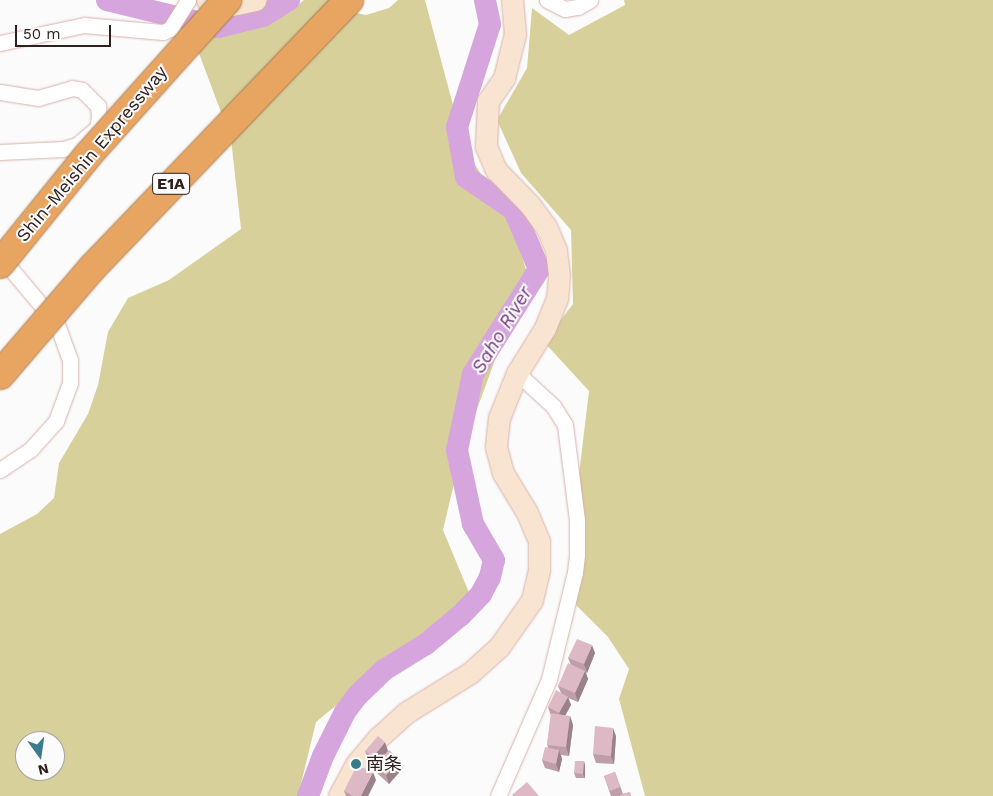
<!DOCTYPE html>
<meta charset="utf-8">
<style>
body{margin:0}
#map{position:relative;width:993px;height:796px;overflow:hidden;background:#fbfbfb;font-family:"Work Sans","Noto Sans JP",sans-serif}
div>[style]{position:absolute}
[style*='--x']{left:calc(var(--x)*1px);top:calc(var(--y)*1px);width:calc(var(--w)*1px);rotate:calc(var(--a)*1deg)}
.green>*{inset:0;background:#d8d09b}
.river>*{height:22px;margin:-11px;padding:0 11px;transform-origin:11px;border-radius:11px;background:#d6a5dd}
.roads{filter:drop-shadow(0 0 1px #d7b1aa) drop-shadow(0 0 1px #d7b1aa)}
.street>*{height:15px;margin:-7.5px;padding:0 7.5px;transform-origin:7.5px;border-radius:7.5px;background:#fff}
.secondary>*{height:21px;margin:-10.5px;padding:0 10.5px;transform-origin:10.5px;border-radius:10.5px;background:#f8e4d0}
.bridges{filter:drop-shadow(0 0 1px #a67649) drop-shadow(0 0 1px #a67649)}
.highway-bridge>*{height:28px;margin:-14px;padding:0 14px;transform-origin:14px;border-radius:14px;background:#e7a561}
.wall>*{inset:0;background:#be9fa9}
.shaded-wall>*{inset:0;background:#9b828a}
.building>*{inset:0;background:#ddb9c5}
.dots>*{width:14px;height:14px;translate:-50% -50%;box-sizing:border-box;border:2px solid #fbfbfb;border-radius:50%}
span{translate:-50% -50%;white-space:nowrap;text-align:center;line-height:1.15;-webkit-text-stroke:4px #fbfbfb;paint-order:stroke}
.shield-label span{padding:1px 4px;background:#fbfbfb;border:1px solid;border-radius:4px;-webkit-text-stroke-width:0}
.shield-label{font-size:16px;color:#2e201d;font-weight:700}
.street-label{font-size:18px;color:#2e201d}
.poi-label{font-size:18px;color:#2e201d}
.left{translate:0 -50%;text-align:left}
.water-label{font-size:19px;color:#74397d;font-style:italic}
.north{position:absolute;left:15px;top:731px;width:50px;height:50px;box-sizing:border-box;background:#fbfbfb;border:1px solid #a9a3a2;border-radius:50%;rotate:166deg;font-size:14px;font-weight:700;line-height:20px;text-align:center;color:#2e201d}
.north::after{content:'';display:block;margin:auto;width:18px;height:22px;background:#3a7c8e;clip-path:polygon(50% 0,100% 100%,50% 72%,0 100%)}
.scale{position:absolute;left:15px;top:25px;width:96px;height:22px;box-sizing:border-box;border:2px solid #2e201d;border-top:0;padding-left:6px;font-size:15px;line-height:18px;white-space:nowrap;color:#2e201d;-webkit-text-stroke:4px #fbfbfb;paint-order:stroke}
</style>
<div id="map">
<div class="green">
<div style="clip-path:polygon(evenodd,304px 0,346px 0,356px 13px,366px 15px,389px 8px,398px 0,425px 0,453px 105px,475px 165px,510px 216px,527px 273px,462px 450px,443px 530px,470px 595px,316px 722px,298px 796px,0 796px,0 534px,37px 514px,54px 498px,59px 463px,88px 414px,98px 385px,108px 332px,128px 298px,169px 280px,241px 229px,231px 139px,188px 24px,224px 35px,260px 27px,290px 12px,304px 0,25px 741px,55px 741px,55px 771px,25px 771px,25px 741px)"></div>
<div style="clip-path:polygon(624px 0,993px 0,993px 796px,645px 796px,619px 699px,629px 669px,608px 637px,576px 605px,577px 491px,589px 391px,544px 342px,573px 304px,571px 230px,521px 173px,497px 120px,527px 68px,532px 8px,569px 35px,625px 5px)"></div>
</div>
<div class="river">
<div style="--x:107;--y:0;--w:114;--a:13.7"></div>
<div style="--x:218;--y:27;--w:46;--a:-13.7"></div>
<div style="--x:263;--y:16;--w:31;--a:-32"></div>
<div style="--x:308;--y:796;--w:43;--a:-69.4"></div>
<div style="--x:323;--y:756;--w:49;--a:-63.4"></div>
<div style="--x:345;--y:712;--w:21;--a:-53"></div>
<div style="--x:358;--y:695;--w:36;--a:-44"></div>
<div style="--x:384;--y:670;--w:49;--a:-31.8"></div>
<div style="--x:426;--y:644;--w:45;--a:-39.6"></div>
<div style="--x:461;--y:615;--w:29;--a:-46"></div>
<div style="--x:481;--y:594;--w:19;--a:-62"></div>
<div style="--x:490;--y:577;--w:17;--a:-77"></div>
<div style="--x:494;--y:560;--w:42;--a:-120.3"></div>
<div style="--x:473;--y:524;--w:76;--a:-102.2"></div>
<div style="--x:457;--y:450;--w:78;--a:-78.1"></div>
<div style="--x:473;--y:374;--w:124;--a:-57.8"></div>
<div style="--x:539;--y:269;--w:64;--a:-113"></div>
<div style="--x:514;--y:210;--w:58;--a:-145.5"></div>
<div style="--x:466;--y:177;--w:51;--a:-100.2"></div>
<div style="--x:457;--y:127;--w:108;--a:-72.2"></div>
<div style="--x:490;--y:24;--w:25;--a:-102"></div>
</div>
<div class="roads">
<div class="street">
<div style="--x:547;--y:0;--w:20;--a:27"></div>
<div style="--x:565;--y:9;--w:13;--a:-9"></div>
<div style="--x:578;--y:7;--w:14;--a:-30"></div>
<div style="--x:0;--y:43;--w:86;--a:-12.1"></div>
<div style="--x:84;--y:25;--w:79;--a:5.1"></div>
<div style="--x:163;--y:32;--w:8;--a:-23"></div>
<div style="--x:170;--y:29;--w:34;--a:-58"></div>
<div style="--x:0;--y:92;--w:38;--a:9"></div>
<div style="--x:38;--y:98;--w:35;--a:-16"></div>
<div style="--x:72;--y:88;--w:10;--a:11"></div>
<div style="--x:82;--y:90;--w:23;--a:45"></div>
<div style="--x:98;--y:106;--w:11;--a:85"></div>
<div style="--x:99;--y:117;--w:11;--a:100"></div>
<div style="--x:97;--y:128;--w:26;--a:140"></div>
<div style="--x:77;--y:145;--w:15;--a:164"></div>
<div style="--x:63;--y:149;--w:63;--a:177.3"></div>
<div style="--x:0;--y:470;--w:36;--a:-34"></div>
<div style="--x:30;--y:450;--w:39;--a:-48"></div>
<div style="--x:56;--y:421;--w:40;--a:-69.8"></div>
<div style="--x:70;--y:383;--w:23;--a:-90"></div>
<div style="--x:70;--y:360;--w:38;--a:-110"></div>
<div style="--x:57;--y:324;--w:89;--a:-130"></div>
<div style="--x:498;--y:796;--w:128;--a:-66.4"></div>
<div style="--x:549;--y:679;--w:110;--a:-76.3"></div>
<div style="--x:575;--y:572;--w:17;--a:-83"></div>
<div style="--x:577;--y:555;--w:35;--a:-90"></div>
<div style="--x:577;--y:520;--w:96;--a:-97.2"></div>
<div style="--x:565;--y:425;--w:22;--a:-122"></div>
<div style="--x:553;--y:406;--w:49;--a:-137.5"></div>
</div>
<div class="secondary">
<div style="--x:207;--y:0;--w:25;--a:11"></div>
<div style="--x:232;--y:5;--w:24;--a:-12"></div>
<div style="--x:339;--y:796;--w:36;--a:-62"></div>
<div style="--x:356;--y:764;--w:34;--a:-50"></div>
<div style="--x:378;--y:738;--w:39;--a:-42"></div>
<div style="--x:407;--y:712;--w:74;--a:-31.8"></div>
<div style="--x:470;--y:673;--w:39;--a:-42"></div>
<div style="--x:499;--y:647;--w:57;--a:-54.9"></div>
<div style="--x:532;--y:600;--w:31;--a:-77"></div>
<div style="--x:539;--y:570;--w:29;--a:-90"></div>
<div style="--x:539;--y:541;--w:33;--a:-113"></div>
<div style="--x:526;--y:511;--w:44;--a:-121.2"></div>
<div style="--x:503;--y:473;--w:28;--a:-105"></div>
<div style="--x:496;--y:446;--w:28;--a:-84"></div>
<div style="--x:499;--y:418;--w:48;--a:-68.2"></div>
<div style="--x:517;--y:373;--w:53;--a:-58.1"></div>
<div style="--x:545;--y:328;--w:31;--a:-68"></div>
<div style="--x:557;--y:299;--w:24;--a:-85"></div>
<div style="--x:559;--y:275;--w:25;--a:-97"></div>
<div style="--x:556;--y:250;--w:25;--a:-113"></div>
<div style="--x:546;--y:227;--w:27;--a:-126"></div>
<div style="--x:530;--y:205;--w:49;--a:-134.2"></div>
<div style="--x:496;--y:170;--w:26;--a:-113"></div>
<div style="--x:486;--y:146;--w:45;--a:-87.5"></div>
<div style="--x:488;--y:101;--w:28;--a:-55"></div>
<div style="--x:504;--y:78;--w:45;--a:-76"></div>
<div style="--x:515;--y:34;--w:34;--a:-95"></div>
</div>
</div>
<div class="bridges">
<div class="highway-bridge">
<div style="--x:0;--y:264;--w:141;--a:-51"></div>
<div style="--x:89;--y:154;--w:207;--a:-48.1"></div>
<div style="--x:0;--y:375;--w:143;--a:-49.3"></div>
<div style="--x:93;--y:267;--w:370;--a:-46.2"></div>
</div>
</div>
<div class="wall">
<div style="clip-path:polygon(595px 653px,587px 673px,586px 672px,588px 679px,578px 702px,568px 698px,571px 705px,565px 716px,570px 716px,573px 725px,569px 756px,561px 755px,562px 759px,559px 772px,545px 768px,542px 760px,548px 747px,547px 745px,551px 716px,548px 707px,561px 693px,558px 686px,571px 665px,568px 658px)"></div>
<div style="clip-path:polygon(616px 736px,614px 764px,596px 763px,593px 754px)"></div>
<div style="clip-path:polygon(365px 751px,388px 751px,403px 768px,389px 784px,378px 774px,375px 765px,368px 759px)"></div>
<div style="clip-path:polygon(584px 761px,585px 766px,585px 778px,576px 778px,574px 773px)"></div>
<div style="clip-path:polygon(615px 772px,623px 794px,630px 792px,631px 796px,611px 796px,604px 776px)"></div>
<div style="clip-path:polygon(376px 780px,368px 796px,346px 796px,344px 791px)"></div>
</div>
<div class="shaded-wall">
<div style="clip-path:polygon(592px 645px,595px 653px,587px 673px,584px 664px)"></div>
<div style="clip-path:polygon(585px 671px,588px 679px,578px 702px,575px 693px)"></div>
<div style="clip-path:polygon(568px 697px,571px 705px,562px 721px,559px 713px)"></div>
<div style="clip-path:polygon(570px 716px,573px 725px,569px 756px,566px 747px)"></div>
<div style="clip-path:polygon(613px 728px,616px 736px,614px 764px,611px 756px)"></div>
<div style="clip-path:polygon(385px 742px,388px 751px,376px 766px,373px 757px)"></div>
<div style="clip-path:polygon(559px 750px,562px 759px,559px 772px,556px 764px)"></div>
<div style="clip-path:polygon(400px 760px,403px 768px,389px 784px,386px 775px)"></div>
<div style="clip-path:polygon(584px 761px,585px 766px,585px 778px,583px 774px)"></div>
<div style="clip-path:polygon(373px 772px,376px 780px,368px 796px,361px 796px)"></div>
</div>
<div class="building">
<div style="clip-path:polygon(577px 639px,592px 645px,584px 664px,568px 658px)"></div>
<div style="clip-path:polygon(568px 663px,585px 671px,575px 693px,558px 686px)"></div>
<div style="clip-path:polygon(556px 690px,568px 697px,559px 713px,548px 707px)"></div>
<div style="clip-path:polygon(551px 713px,570px 716px,566px 747px,547px 745px)"></div>
<div style="clip-path:polygon(595px 726px,613px 728px,611px 756px,593px 754px)"></div>
<div style="clip-path:polygon(378px 736px,385px 742px,373px 757px,365px 751px)"></div>
<div style="clip-path:polygon(545px 747px,559px 750px,556px 764px,542px 760px)"></div>
<div style="clip-path:polygon(389px 750px,400px 760px,386px 775px,375px 765px)"></div>
<div style="clip-path:polygon(575px 761px,584px 761px,583px 774px,574px 773px)"></div>
<div style="clip-path:polygon(357px 765px,373px 772px,361px 796px,353px 796px,344px 791px)"></div>
<div style="clip-path:polygon(615px 772px,620px 787px,610px 791px,604px 776px)"></div>
<div style="clip-path:polygon(527px 782px,539px 796px,513px 796px,512px 795px)"></div>
<div style="clip-path:polygon(630px 792px,631px 796px,620px 796px,620px 795px)"></div>
</div>
<div class="dots">
<div style="left:356px;top:764px;background:#3a7c8e"></div>
</div>
<div class="shield-label">
<span style="left:171px;top:184px">E1A</span>
</div>
<div class="street-label">
<span style="left:92px;top:154px;rotate:-50deg">Shin-Meishin Expressway</span>
</div>
<div class="poi-label">
<span class="left" style="left:366px;top:764px">南条</span>
</div>
<div class="water-label">
<span style="left:502px;top:330px;rotate:-59deg">Saho River</span>
</div>
<div class="north">N</div>
<div class="scale">50 m</div>
</div>
